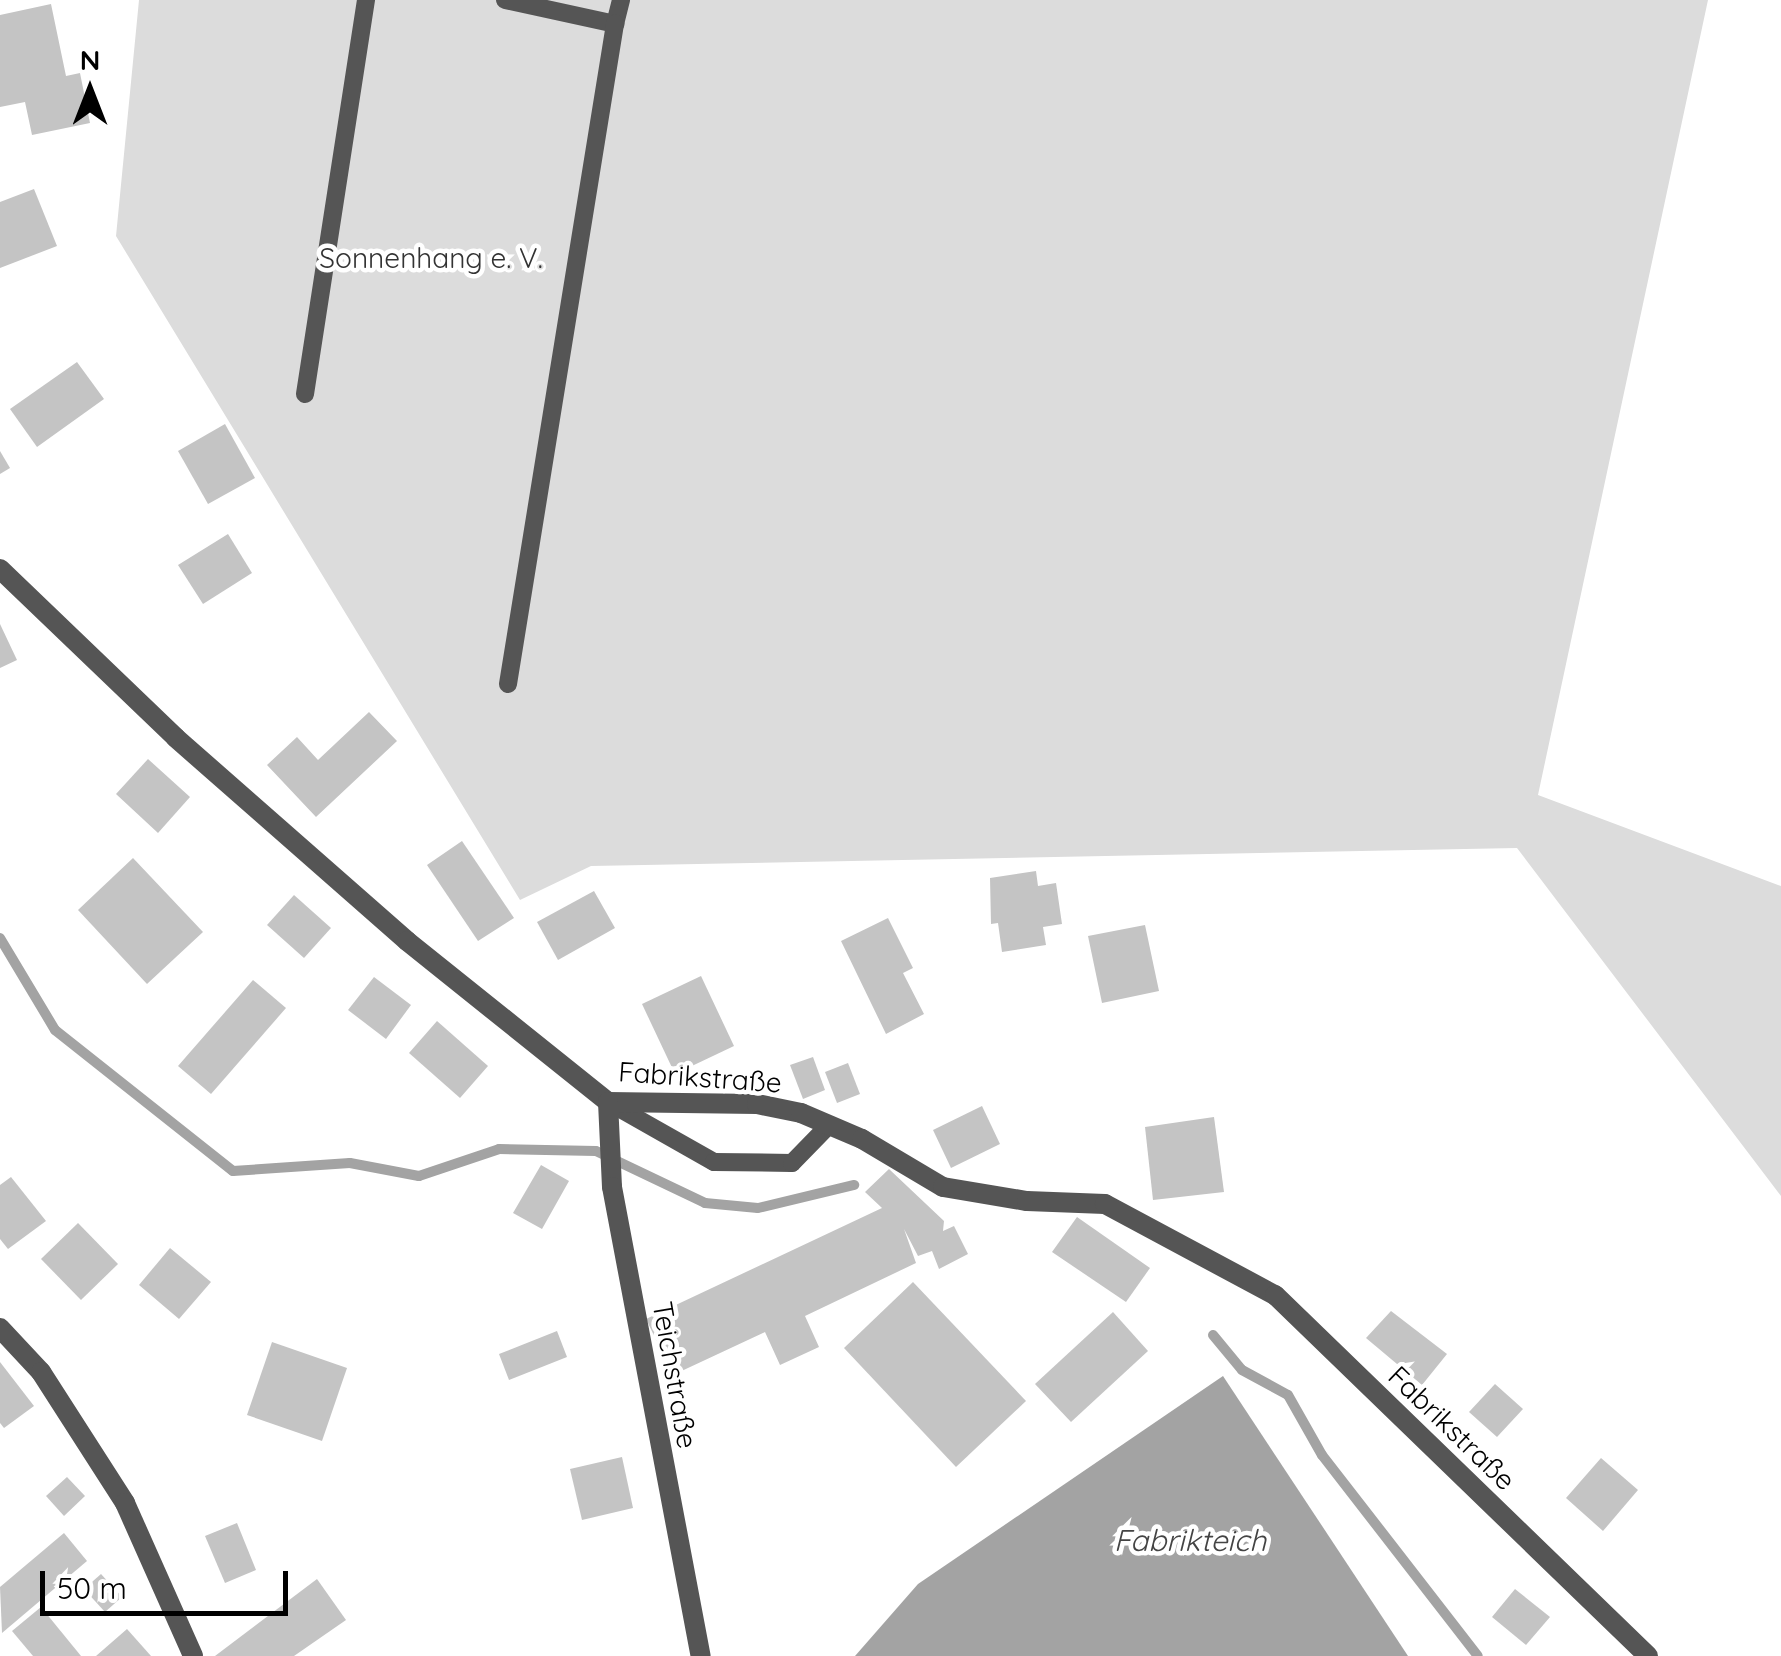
<!DOCTYPE html>
<meta charset="utf-8">
<style>
body{margin:0}
#map{position:relative;width:1781px;height:1656px;overflow:hidden;background:#fff;font-family:Quicksand,sans-serif}
div>[style]{position:absolute}
[style*='--x']{left:calc(var(--x)*1px);top:calc(var(--y)*1px);width:calc(var(--w)*1px);rotate:calc(var(--a)*1deg)}
.green>*{inset:0;background:#dcdcdc}
.water>*{inset:0;background:#a3a3a3}
.stream>*{height:10px;margin:-5px;padding:0 5px;transform-origin:5px;border-radius:5px;background:#a3a3a3}
.building>*{inset:0;background:#c4c4c4}
.lane>*{height:18px;margin:-9px;padding:0 9px;transform-origin:9px;border-radius:9px;background:#555}
.street>*{height:20px;margin:-10px;padding:0 10px;transform-origin:10px;border-radius:10px;background:#555}
span{translate:-50% -50%;white-space:nowrap;text-align:center;line-height:1.15;-webkit-text-stroke:9px #fff;paint-order:stroke}
.park-label{font-size:28px;color:#333}
.street-label{font-size:28px;color:#000}
.water-label{font-size:30px;color:#444;font-style:italic}
.north{position:absolute;left:40px;top:40px;width:100px;height:100px;-webkit-text-stroke:8px #fff;paint-order:stroke;rotate:0deg;font-size:28px;font-weight:700;line-height:40px;text-align:center;color:#000}
.north::after{content:'';display:block;margin:auto;width:35px;height:45px;background:#000;clip-path:polygon(50% 0,100% 100%,50% 72%,0 100%)}
.scale{position:absolute;left:40px;top:1571px;width:248px;height:45px;box-sizing:border-box;border:5px solid #000;border-top:0;padding-left:12px;font-size:30px;line-height:35px;white-space:nowrap;color:#000;-webkit-text-stroke:8px #fff;paint-order:stroke}
</style>
<div id="map">
<div class="green">
<div style="clip-path:polygon(139px 0,1708px 0,1538px 795px,1781px 886px,1781px 1196px,1517px 848px,591px 866px,520px 900px,116px 236px)"></div>
</div>
<div class="water">
<div style="clip-path:polygon(1223px 1376px,1408px 1656px,855px 1656px,918px 1584px)"></div>
</div>
<div class="stream">
<div style="--x:0;--y:938;--w:107;--a:59.1"></div>
<div style="--x:55;--y:1030;--w:227;--a:38.4"></div>
<div style="--x:233;--y:1171;--w:117;--a:-3.9"></div>
<div style="--x:350;--y:1163;--w:70;--a:10.7"></div>
<div style="--x:419;--y:1176;--w:84;--a:-18.6"></div>
<div style="--x:499;--y:1149;--w:97;--a:1.2"></div>
<div style="--x:596;--y:1151;--w:121;--a:25.5"></div>
<div style="--x:705;--y:1203;--w:53;--a:5.4"></div>
<div style="--x:758;--y:1208;--w:99;--a:-13.5"></div>
<div style="--x:1213;--y:1335;--w:45;--a:50.4"></div>
<div style="--x:1242;--y:1370;--w:52;--a:28.5"></div>
<div style="--x:1288;--y:1395;--w:69;--a:60.5"></div>
<div style="--x:1322;--y:1455;--w:254;--a:52.2"></div>
</div>
<div class="building">
<div style="clip-path:polygon(51px 4px,66px 76px,80px 73px,90px 123px,32px 135px,25px 102px,0 107px,0 15px)"></div>
<div style="clip-path:polygon(34px 189px,57px 246px,0 268px,0 202px)"></div>
<div style="clip-path:polygon(77px 362px,104px 399px,37px 447px,10px 409px)"></div>
<div style="clip-path:polygon(225px 424px,255px 478px,208px 504px,178px 451px)"></div>
<div style="clip-path:polygon(0 451px,10px 468px,0 474px)"></div>
<div style="clip-path:polygon(228px 534px,252px 573px,203px 604px,178px 565px)"></div>
<div style="clip-path:polygon(0 624px,17px 660px,0 668px)"></div>
<div style="clip-path:polygon(369px 712px,397px 741px,316px 817px,267px 765px,297px 737px,318px 760px)"></div>
<div style="clip-path:polygon(148px 759px,190px 797px,158px 833px,116px 794px)"></div>
<div style="clip-path:polygon(462px 841px,514px 918px,478px 941px,427px 865px)"></div>
<div style="clip-path:polygon(133px 858px,203px 932px,147px 984px,78px 910px)"></div>
<div style="clip-path:polygon(1036px 871px,1038px 886px,1056px 883px,1062px 924px,1043px 927px,1046px 945px,1002px 952px,998px 923px,991px 924px,990px 878px)"></div>
<div style="clip-path:polygon(594px 891px,615px 928px,558px 960px,537px 922px)"></div>
<div style="clip-path:polygon(294px 895px,331px 928px,304px 958px,267px 925px)"></div>
<div style="clip-path:polygon(888px 918px,913px 968px,903px 973px,924px 1014px,886px 1034px,841px 941px)"></div>
<div style="clip-path:polygon(1145px 925px,1159px 991px,1102px 1003px,1088px 936px)"></div>
<div style="clip-path:polygon(701px 976px,734px 1046px,675px 1074px,642px 1004px)"></div>
<div style="clip-path:polygon(374px 977px,411px 1005px,386px 1039px,348px 1010px)"></div>
<div style="clip-path:polygon(253px 980px,286px 1008px,211px 1094px,178px 1066px)"></div>
<div style="clip-path:polygon(437px 1021px,488px 1066px,460px 1098px,409px 1053px)"></div>
<div style="clip-path:polygon(813px 1057px,825px 1090px,803px 1099px,790px 1065px)"></div>
<div style="clip-path:polygon(848px 1063px,860px 1094px,837px 1103px,825px 1072px)"></div>
<div style="clip-path:polygon(982px 1106px,1000px 1144px,951px 1168px,933px 1130px)"></div>
<div style="clip-path:polygon(1214px 1117px,1224px 1192px,1153px 1200px,1145px 1127px)"></div>
<div style="clip-path:polygon(541px 1165px,569px 1181px,542px 1229px,513px 1213px)"></div>
<div style="clip-path:polygon(889px 1169px,944px 1221px,943px 1231px,954px 1226px,968px 1254px,939px 1269px,932px 1251px,918px 1256px,904px 1229px,916px 1263px,805px 1316px,819px 1347px,780px 1365px,765px 1332px,673px 1375px,646px 1319px,882px 1208px,865px 1192px)"></div>
<div style="clip-path:polygon(11px 1177px,46px 1221px,8px 1249px,0 1239px,0 1185px)"></div>
<div style="clip-path:polygon(1077px 1217px,1150px 1268px,1126px 1302px,1052px 1252px)"></div>
<div style="clip-path:polygon(78px 1223px,118px 1264px,81px 1300px,41px 1259px)"></div>
<div style="clip-path:polygon(170px 1248px,211px 1282px,179px 1319px,139px 1285px)"></div>
<div style="clip-path:polygon(913px 1282px,1026px 1401px,956px 1467px,844px 1348px)"></div>
<div style="clip-path:polygon(1391px 1311px,1447px 1354px,1422px 1385px,1366px 1338px)"></div>
<div style="clip-path:polygon(1113px 1312px,1148px 1351px,1071px 1422px,1035px 1384px)"></div>
<div style="clip-path:polygon(557px 1331px,567px 1357px,509px 1380px,499px 1354px)"></div>
<div style="clip-path:polygon(272px 1342px,347px 1368px,322px 1441px,247px 1415px)"></div>
<div style="clip-path:polygon(0 1362px,34px 1406px,4px 1428px,0 1423px)"></div>
<div style="clip-path:polygon(1495px 1384px,1523px 1409px,1497px 1437px,1469px 1412px)"></div>
<div style="clip-path:polygon(622px 1457px,633px 1508px,582px 1520px,570px 1469px)"></div>
<div style="clip-path:polygon(1601px 1458px,1638px 1490px,1603px 1531px,1566px 1498px)"></div>
<div style="clip-path:polygon(67px 1477px,85px 1496px,64px 1516px,46px 1496px)"></div>
<div style="clip-path:polygon(237px 1523px,256px 1570px,225px 1583px,205px 1536px)"></div>
<div style="clip-path:polygon(64px 1533px,87px 1561px,2px 1633px,0 1587px)"></div>
<div style="clip-path:polygon(101px 1574px,122px 1597px,105px 1612px,84px 1589px)"></div>
<div style="clip-path:polygon(317px 1579px,346px 1620px,294px 1656px,215px 1656px)"></div>
<div style="clip-path:polygon(1515px 1589px,1550px 1617px,1526px 1645px,1492px 1617px)"></div>
<div style="clip-path:polygon(41px 1607px,81px 1656px,33px 1656px,12px 1631px)"></div>
<div style="clip-path:polygon(127px 1629px,151px 1656px,96px 1656px)"></div>
</div>
<div class="lane">
<div style="--x:505;--y:0;--w:113;--a:12.3"></div>
<div style="--x:615;--y:24;--w:25;--a:-76"></div>
<div style="--x:305;--y:394;--w:399;--a:-81.2"></div>
<div style="--x:508;--y:684;--w:669;--a:-80.79"></div>
<div style="--x:608;--y:1102;--w:122;--a:29.5"></div>
<div style="--x:714;--y:1162;--w:78;--a:0.7"></div>
<div style="--x:792;--y:1163;--w:50;--a:-45.8"></div>
</div>
<div class="street">
<div style="--x:0;--y:569;--w:244;--a:43.8"></div>
<div style="--x:176;--y:738;--w:308;--a:41.3"></div>
<div style="--x:407;--y:941;--w:258;--a:38.7"></div>
<div style="--x:608;--y:1102;--w:149;--a:0.8"></div>
<div style="--x:757;--y:1104;--w:45;--a:11.6"></div>
<div style="--x:801;--y:1113;--w:66;--a:23.1"></div>
<div style="--x:862;--y:1139;--w:94;--a:30.7"></div>
<div style="--x:943;--y:1187;--w:85;--a:9.5"></div>
<div style="--x:1027;--y:1201;--w:78;--a:2.2"></div>
<div style="--x:1105;--y:1204;--w:193;--a:28.2"></div>
<div style="--x:1275;--y:1295;--w:519;--a:44.06"></div>
<div style="--x:608;--y:1102;--w:85;--a:87.3"></div>
<div style="--x:612;--y:1187;--w:477;--a:79.3"></div>
<div style="--x:0;--y:1328;--w:60;--a:47"></div>
<div style="--x:41;--y:1372;--w:156;--a:57.3"></div>
<div style="--x:125;--y:1503;--w:167;--a:66"></div>
</div>
<div class="park-label">
<span style="left:431px;top:258px">Sonnenhang e. V.</span>
</div>
<div class="street-label">
<span style="left:700px;top:1077px;rotate:4deg">Fabrikstraße</span>
<span style="left:675px;top:1375px;rotate:80deg">Teichstraße</span>
<span style="left:1452px;top:1428px;rotate:44deg">Fabrikstraße</span>
</div>
<div class="water-label">
<span style="left:1190px;top:1540px">Fabrikteich</span>
</div>
<div class="north">N</div>
<div class="scale">50 m</div>
</div>
